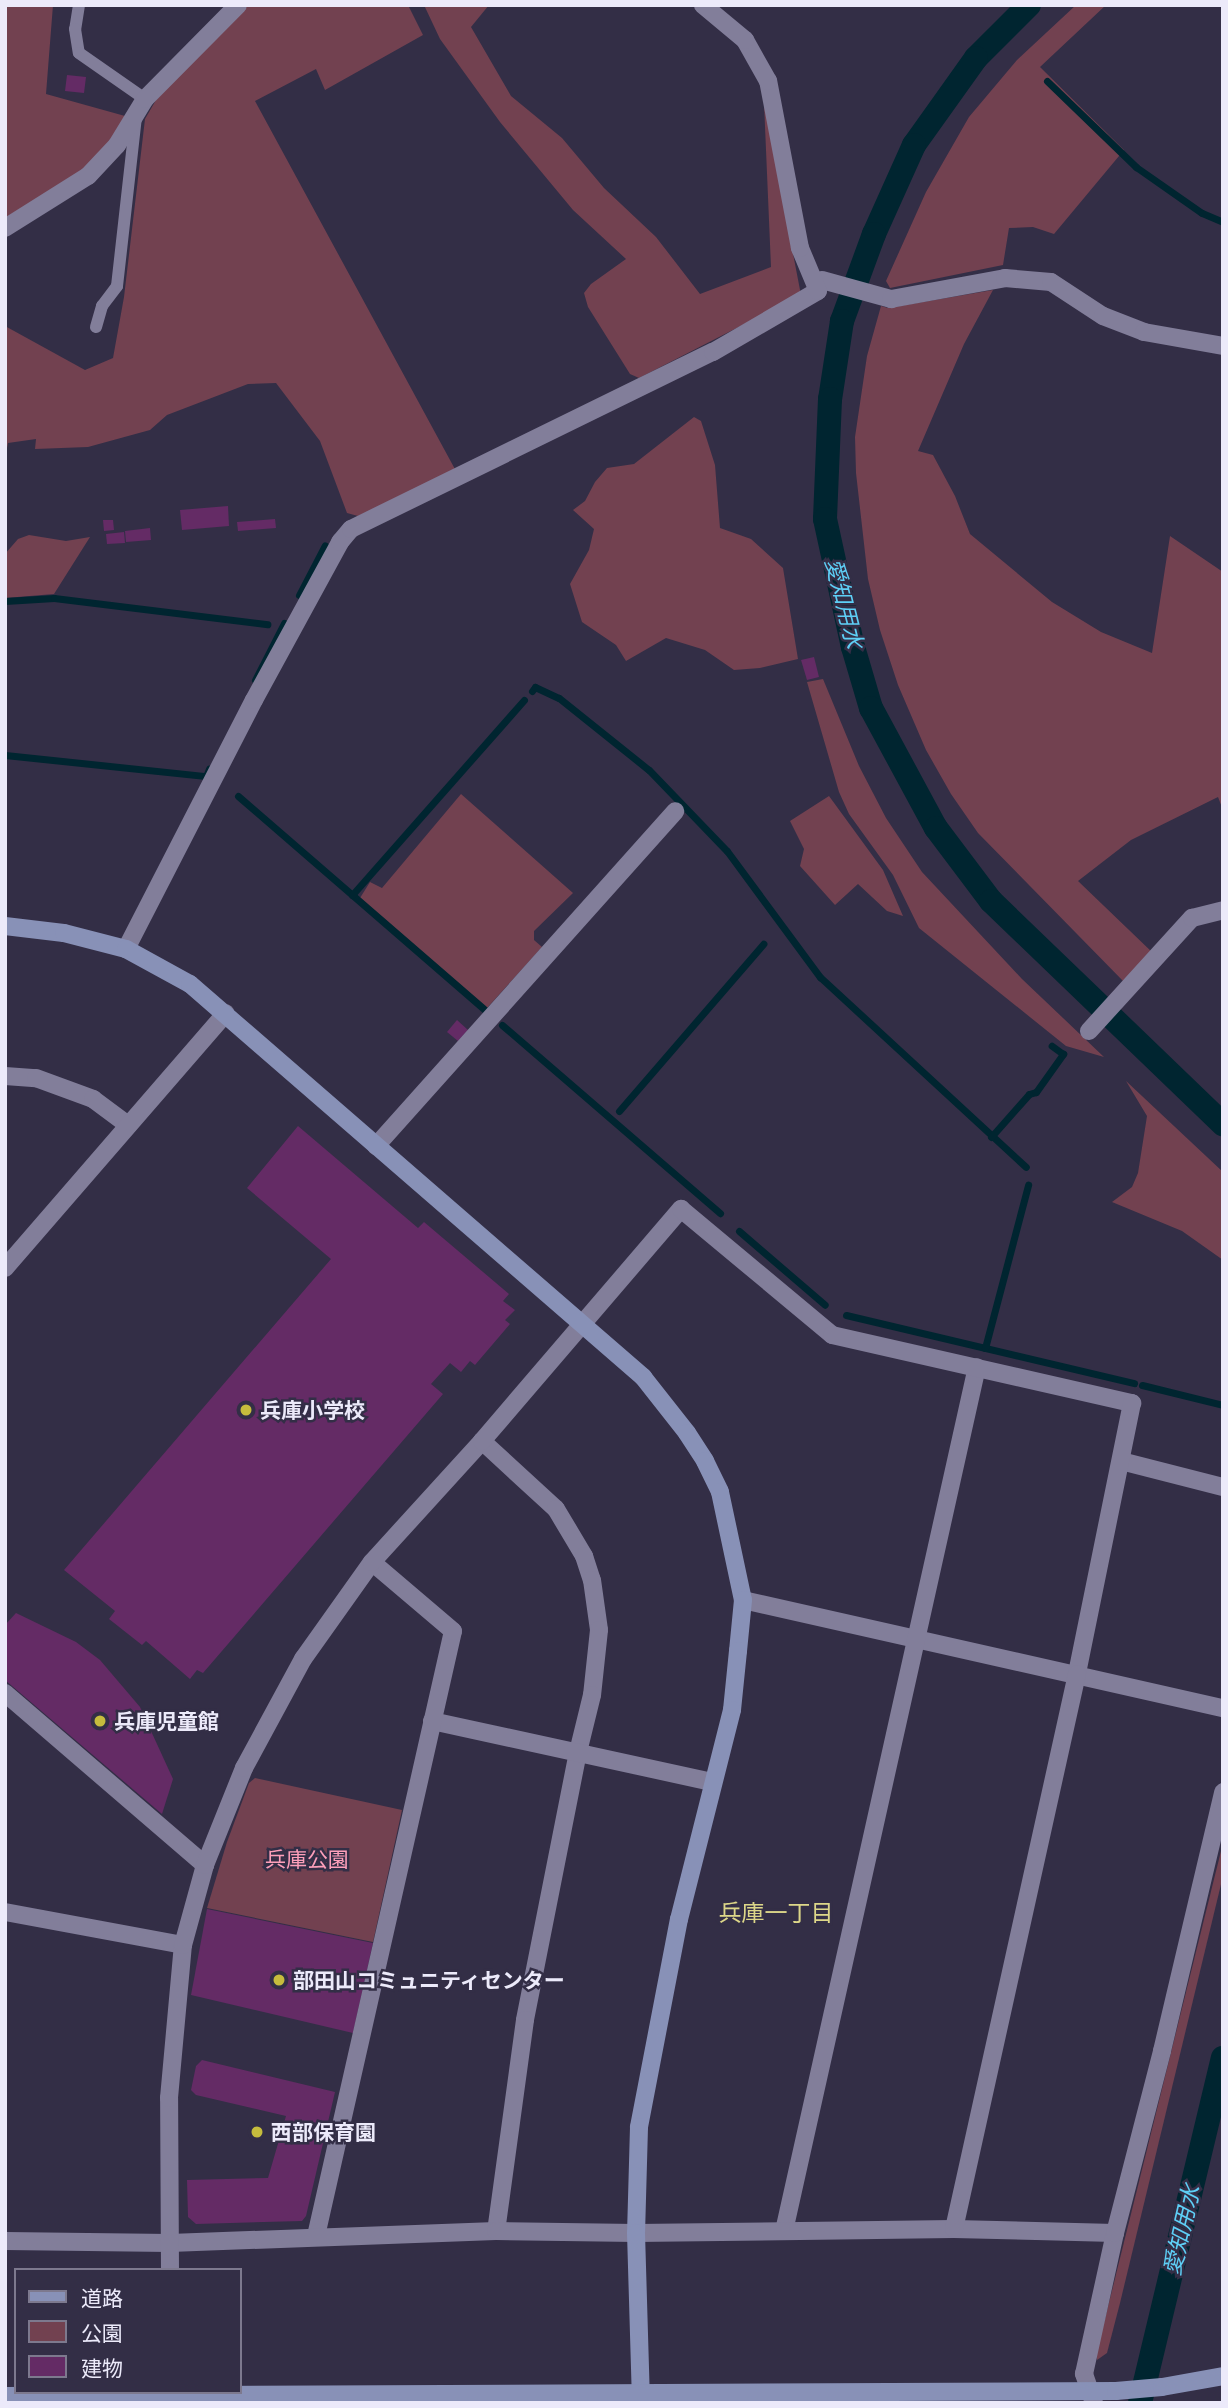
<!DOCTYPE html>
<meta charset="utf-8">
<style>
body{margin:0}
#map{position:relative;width:1228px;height:2408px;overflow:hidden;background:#332e46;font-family:"IBM Plex Sans","Noto Sans JP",sans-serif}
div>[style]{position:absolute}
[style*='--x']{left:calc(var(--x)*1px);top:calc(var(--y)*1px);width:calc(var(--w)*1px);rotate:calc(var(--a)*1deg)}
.green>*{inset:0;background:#724150}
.stream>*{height:7px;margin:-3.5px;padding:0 3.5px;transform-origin:3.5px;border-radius:3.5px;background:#002530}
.canal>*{height:24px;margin:-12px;padding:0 12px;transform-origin:12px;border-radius:12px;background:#002530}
.building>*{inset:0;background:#642b65}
.lane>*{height:12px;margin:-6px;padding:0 6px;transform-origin:6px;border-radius:6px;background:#827e9a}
.street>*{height:18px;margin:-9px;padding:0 9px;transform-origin:9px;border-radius:9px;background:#827e9a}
.secondary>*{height:18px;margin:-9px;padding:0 9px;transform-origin:9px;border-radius:9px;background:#8891b7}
.dots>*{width:19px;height:19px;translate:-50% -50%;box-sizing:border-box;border:4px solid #332e46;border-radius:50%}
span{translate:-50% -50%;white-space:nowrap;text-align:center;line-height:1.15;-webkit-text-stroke:5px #332e46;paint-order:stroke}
.poi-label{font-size:21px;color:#eceafa;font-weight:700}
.left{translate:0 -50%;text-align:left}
.park-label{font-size:21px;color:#fd9fba}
.water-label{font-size:23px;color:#5ecff6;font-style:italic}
.neighbourhood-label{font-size:23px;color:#ddd789}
.frame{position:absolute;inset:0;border:7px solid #eceafa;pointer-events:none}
.legend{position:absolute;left:14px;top:2268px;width:228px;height:126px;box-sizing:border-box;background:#332e46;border:2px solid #7d798e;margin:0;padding:9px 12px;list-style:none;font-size:21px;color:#eceafa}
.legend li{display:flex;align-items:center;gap:14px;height:35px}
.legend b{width:35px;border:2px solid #7d798e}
</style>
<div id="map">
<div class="green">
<div style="clip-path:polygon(5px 5px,53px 5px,46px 94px,125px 116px,101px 156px,77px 177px,5px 220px)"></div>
<div style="clip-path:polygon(245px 5px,408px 5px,423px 35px,325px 90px,316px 69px,255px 101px,456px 471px,358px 516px,347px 513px,320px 441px,276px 383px,248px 384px,167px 415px,150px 430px,88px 447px,35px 449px,36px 439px,8px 443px,5px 458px,5px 326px,85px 370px,113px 358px,124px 297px,145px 119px,156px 100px)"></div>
<div style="clip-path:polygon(424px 5px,489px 5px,471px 27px,511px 96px,562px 138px,604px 188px,656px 237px,700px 294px,771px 267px,764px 103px,801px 295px,639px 378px,630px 374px,588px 307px,584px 293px,591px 284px,626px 259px,573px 210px,500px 122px,440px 39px)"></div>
<div style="clip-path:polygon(1076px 5px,1106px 5px,1040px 67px,1124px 150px,1054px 234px,1033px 227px,1009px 228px,1003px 265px,890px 288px,886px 281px,926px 192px,969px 117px,1017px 60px)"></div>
<div style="clip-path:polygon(993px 290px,964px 344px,918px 451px,933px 455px,955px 496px,970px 534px,1052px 602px,1101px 632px,1152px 653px,1170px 536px,1223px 572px,1223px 810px,1218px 797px,1131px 840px,1078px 881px,1154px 954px,1125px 983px,978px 833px,951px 794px,926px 750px,898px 685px,880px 630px,868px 579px,856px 473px,855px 437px,867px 356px,881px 306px,888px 308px)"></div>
<div style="clip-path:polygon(694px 417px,701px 421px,715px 465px,720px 528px,751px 539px,783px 568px,798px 659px,760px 668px,734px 670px,705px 650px,666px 638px,626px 661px,616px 645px,582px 622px,570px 584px,589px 550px,594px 529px,573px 510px,585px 501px,595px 482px,607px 468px,634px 464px)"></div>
<div style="clip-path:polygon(29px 535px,66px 541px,90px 537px,54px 594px,5px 598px,5px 554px,18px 539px)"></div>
<div style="clip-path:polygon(823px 679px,859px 766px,886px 818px,922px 872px,1022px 979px,1104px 1057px,1066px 1046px,919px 928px,893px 875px,849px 814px,839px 792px,807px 682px)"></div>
<div style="clip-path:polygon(461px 794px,573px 893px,534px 931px,534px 940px,542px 947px,487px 1008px,360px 898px,370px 882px,382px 888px)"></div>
<div style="clip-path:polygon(829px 796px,883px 870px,903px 916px,887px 911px,858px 884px,835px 905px,800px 866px,804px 849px,790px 821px)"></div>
<div style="clip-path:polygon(1126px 1081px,1223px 1172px,1223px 1260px,1182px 1231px,1112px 1202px,1132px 1187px,1138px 1173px,1147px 1116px)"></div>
<div style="clip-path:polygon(255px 1778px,402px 1810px,373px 1942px,207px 1908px,227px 1842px,249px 1783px)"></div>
<div style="clip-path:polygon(1223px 1843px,1223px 1876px,1120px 2303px,1107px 2353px,1097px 2360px,1096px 2355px)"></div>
</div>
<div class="stream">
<div style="--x:1047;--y:81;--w:124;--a:44"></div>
<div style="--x:1136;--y:167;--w:80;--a:34.9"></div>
<div style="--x:1202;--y:213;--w:23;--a:23"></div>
<div style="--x:299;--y:595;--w:56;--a:-62.5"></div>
<div style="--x:5;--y:601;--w:49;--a:-3.5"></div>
<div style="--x:54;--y:598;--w:215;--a:7"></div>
<div style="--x:255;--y:680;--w:64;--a:-63"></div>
<div style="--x:532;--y:691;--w:5;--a:-53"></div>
<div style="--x:535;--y:687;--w:26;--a:25"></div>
<div style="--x:559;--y:698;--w:115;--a:38.7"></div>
<div style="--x:649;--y:770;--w:112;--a:46.1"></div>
<div style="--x:727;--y:851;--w:157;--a:53.6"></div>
<div style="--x:820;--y:977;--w:280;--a:42.7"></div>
<div style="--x:5;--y:755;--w:202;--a:6"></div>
<div style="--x:206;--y:776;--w:8;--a:-67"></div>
<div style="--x:238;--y:796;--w:328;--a:40.9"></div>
<div style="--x:352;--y:895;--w:260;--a:-48.6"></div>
<div style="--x:502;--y:1025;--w:288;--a:40.8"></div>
<div style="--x:619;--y:1111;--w:221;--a:-49.2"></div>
<div style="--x:991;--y:1137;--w:57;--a:-48.5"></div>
<div style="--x:1029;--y:1094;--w:7;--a:-16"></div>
<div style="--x:1036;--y:1092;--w:47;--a:-54.6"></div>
<div style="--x:1063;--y:1054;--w:14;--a:-144"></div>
<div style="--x:739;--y:1231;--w:113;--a:40.7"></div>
<div style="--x:846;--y:1315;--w:296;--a:13.3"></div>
<div style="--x:985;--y:1348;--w:169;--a:-75.2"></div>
<div style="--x:1142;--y:1385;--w:83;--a:13.9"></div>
</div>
<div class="canal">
<div style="--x:1029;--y:5;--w:75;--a:135"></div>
<div style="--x:976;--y:58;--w:107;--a:125.5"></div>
<div style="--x:914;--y:145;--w:98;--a:114.2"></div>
<div style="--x:874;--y:234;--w:93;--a:110.2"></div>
<div style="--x:842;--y:321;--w:79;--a:98.7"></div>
<div style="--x:830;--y:399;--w:120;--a:92.4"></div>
<div style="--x:825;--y:519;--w:131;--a:77.7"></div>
<div style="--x:853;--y:647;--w:64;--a:73.6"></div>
<div style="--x:871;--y:708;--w:136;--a:61.6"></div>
<div style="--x:936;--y:828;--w:91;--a:53"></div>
<div style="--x:991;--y:901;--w:322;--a:43.9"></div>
<div style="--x:1140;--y:2403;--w:355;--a:-76.5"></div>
</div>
<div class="building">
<div style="clip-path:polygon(67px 75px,86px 77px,84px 93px,65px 91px)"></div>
<div style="clip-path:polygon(228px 506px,229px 526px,182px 530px,180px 510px)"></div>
<div style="clip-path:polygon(275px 519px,276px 528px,238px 531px,237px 522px)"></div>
<div style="clip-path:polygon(103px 520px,113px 520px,114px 530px,104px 531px)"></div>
<div style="clip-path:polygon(150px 528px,151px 540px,126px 542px,125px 531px)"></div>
<div style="clip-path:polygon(124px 532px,125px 543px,107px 544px,106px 534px)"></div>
<div style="clip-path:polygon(814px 657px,819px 677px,807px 680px,801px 660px)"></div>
<div style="clip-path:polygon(457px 1020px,468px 1030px,458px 1041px,447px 1032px)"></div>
<div style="clip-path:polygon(298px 1126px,418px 1228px,424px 1222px,509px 1294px,503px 1301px,515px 1310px,505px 1320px,510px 1324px,475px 1365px,470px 1361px,461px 1372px,450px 1363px,431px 1384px,443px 1394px,203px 1673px,197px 1670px,190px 1679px,146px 1641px,142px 1645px,109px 1619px,115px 1611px,64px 1570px,331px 1259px,247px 1188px)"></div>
<div style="clip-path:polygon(16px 1613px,76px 1642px,100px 1660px,140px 1707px,173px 1779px,162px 1814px,5px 1680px,5px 1625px)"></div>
<div style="clip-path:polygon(207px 1909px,373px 1943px,353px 2033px,191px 1995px)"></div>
<div style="clip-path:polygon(202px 2060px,335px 2092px,306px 2216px,302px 2221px,196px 2224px,188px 2217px,187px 2180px,268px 2178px,286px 2116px,196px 2095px,191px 2090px,196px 2066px)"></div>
</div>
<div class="lane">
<div style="--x:79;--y:5;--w:24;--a:99"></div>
<div style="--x:75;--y:29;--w:24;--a:81"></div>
<div style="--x:79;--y:53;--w:80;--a:34.9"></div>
<div style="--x:96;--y:327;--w:22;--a:-74"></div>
<div style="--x:102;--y:306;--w:25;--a:-53"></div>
<div style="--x:117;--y:286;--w:170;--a:-83.6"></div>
</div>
<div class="street">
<div style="--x:5;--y:228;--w:98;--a:-32.1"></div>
<div style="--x:88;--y:176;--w:42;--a:-46.9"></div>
<div style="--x:117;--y:145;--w:54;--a:-58.7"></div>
<div style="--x:145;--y:99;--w:132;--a:-45.3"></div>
<div style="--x:822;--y:280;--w:72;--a:15.4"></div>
<div style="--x:891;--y:299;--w:116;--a:-10.4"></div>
<div style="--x:1005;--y:278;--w:46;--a:5"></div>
<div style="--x:1051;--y:282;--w:62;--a:33.2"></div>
<div style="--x:1103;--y:316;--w:44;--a:21.3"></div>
<div style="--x:1144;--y:332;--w:80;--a:10"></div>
<div style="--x:126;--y:949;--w:280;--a:-62.8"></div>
<div style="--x:254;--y:700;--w:180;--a:-61.4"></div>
<div style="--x:340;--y:542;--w:17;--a:-50"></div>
<div style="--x:351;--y:529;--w:403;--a:-26.1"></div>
<div style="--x:713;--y:352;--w:121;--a:-30.2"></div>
<div style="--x:818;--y:291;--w:47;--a:-112.7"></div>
<div style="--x:800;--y:248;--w:170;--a:-100.8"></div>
<div style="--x:768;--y:81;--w:47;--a:-119.3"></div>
<div style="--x:745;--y:40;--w:55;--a:-140.2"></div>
<div style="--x:1089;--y:1031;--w:153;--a:-47.7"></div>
<div style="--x:1192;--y:918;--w:32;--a:-14"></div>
<div style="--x:5;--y:1076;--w:31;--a:4"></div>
<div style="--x:36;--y:1078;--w:61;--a:20.2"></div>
<div style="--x:93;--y:1099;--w:44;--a:36.6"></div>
<div style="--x:376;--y:1146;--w:449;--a:-48.2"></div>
<div style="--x:5;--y:1268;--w:337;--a:-49.1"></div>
<div style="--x:482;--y:1441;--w:100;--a:42.6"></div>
<div style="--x:556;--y:1509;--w:55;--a:59.2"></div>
<div style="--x:584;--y:1556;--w:25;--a:72"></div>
<div style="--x:592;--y:1580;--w:50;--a:82"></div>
<div style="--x:599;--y:1630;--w:65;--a:96.1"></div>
<div style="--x:592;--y:1695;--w:59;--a:103.8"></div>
<div style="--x:578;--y:1752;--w:273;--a:101.2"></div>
<div style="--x:525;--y:2020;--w:213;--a:97.8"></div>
<div style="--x:1121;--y:1461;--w:105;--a:14.3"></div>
<div style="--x:743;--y:1600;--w:492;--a:12.7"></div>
<div style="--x:5;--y:1693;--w:264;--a:40.7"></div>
<div style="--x:432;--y:1721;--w:287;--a:12.3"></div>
<div style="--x:5;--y:1912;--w:181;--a:10.5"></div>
<div style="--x:784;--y:2231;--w:885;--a:-77.41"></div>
<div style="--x:316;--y:2236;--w:620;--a:-77.24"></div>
<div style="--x:453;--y:1631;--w:106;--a:-139.6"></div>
<div style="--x:5;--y:2241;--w:165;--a:0.7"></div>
<div style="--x:170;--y:2243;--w:326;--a:-2.1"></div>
<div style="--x:496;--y:2231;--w:140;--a:0.8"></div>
<div style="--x:636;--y:2233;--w:318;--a:-0.7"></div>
<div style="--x:954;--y:2229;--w:161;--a:1.4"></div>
<div style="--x:170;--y:2270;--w:172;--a:-90.3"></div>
<div style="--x:169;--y:2098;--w:154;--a:-84.8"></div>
<div style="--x:183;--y:1945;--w:83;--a:-74.6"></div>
<div style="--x:205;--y:1865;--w:105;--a:-68.1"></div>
<div style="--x:244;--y:1768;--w:124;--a:-61.6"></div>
<div style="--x:303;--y:1659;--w:119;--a:-54.6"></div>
<div style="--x:372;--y:1562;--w:164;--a:-47.7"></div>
<div style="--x:482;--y:1441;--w:306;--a:-49.4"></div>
<div style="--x:681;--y:1209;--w:197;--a:39.8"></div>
<div style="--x:832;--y:1335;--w:308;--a:12.8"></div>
<div style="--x:1132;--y:1403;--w:277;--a:101.5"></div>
<div style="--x:1077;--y:1674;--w:568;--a:102.5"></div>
<div style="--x:1094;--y:2403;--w:31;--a:-109"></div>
<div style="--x:1084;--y:2374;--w:144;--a:-77.6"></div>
<div style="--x:1115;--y:2233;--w:188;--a:-75.5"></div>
<div style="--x:1162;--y:2051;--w:266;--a:-76.7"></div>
</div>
<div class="secondary">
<div style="--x:5;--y:926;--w:59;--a:6.8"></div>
<div style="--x:64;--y:933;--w:64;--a:14.5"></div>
<div style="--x:126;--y:949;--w:73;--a:28.7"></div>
<div style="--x:190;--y:984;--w:600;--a:40.94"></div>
<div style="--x:643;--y:1377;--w:71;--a:51.8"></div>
<div style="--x:687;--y:1433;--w:33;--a:57"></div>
<div style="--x:705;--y:1461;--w:34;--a:64"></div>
<div style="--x:720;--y:1492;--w:110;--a:78"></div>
<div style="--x:743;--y:1600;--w:51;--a:95.6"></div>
<div style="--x:738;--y:1651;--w:59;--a:95.8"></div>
<div style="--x:732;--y:1710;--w:216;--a:104.2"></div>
<div style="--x:679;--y:1919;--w:212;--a:100.9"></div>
<div style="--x:639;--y:2127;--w:106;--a:91.6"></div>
<div style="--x:636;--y:2233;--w:170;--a:88.3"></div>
<div style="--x:5;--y:2396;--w:1111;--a:-0.26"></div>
<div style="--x:1116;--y:2391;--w:46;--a:-5"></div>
<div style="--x:1162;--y:2387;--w:62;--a:-10.2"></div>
</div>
<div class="dots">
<div style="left:246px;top:1410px;background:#c6bc3d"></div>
<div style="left:100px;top:1721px;background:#c6bc3d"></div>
<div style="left:279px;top:1980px;background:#c6bc3d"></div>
<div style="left:257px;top:2132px;background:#c6bc3d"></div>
</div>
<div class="poi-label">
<span class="left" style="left:260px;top:1410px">兵庫小学校</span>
<span class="left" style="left:114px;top:1721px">兵庫児童館</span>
<span class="left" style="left:293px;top:1980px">部田山コミュニティセンター</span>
<span class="left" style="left:271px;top:2132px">西部保育園</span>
</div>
<div class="park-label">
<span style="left:307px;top:1859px">兵庫公園</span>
</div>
<div class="water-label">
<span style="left:845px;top:603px;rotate:76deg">愛知用水</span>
<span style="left:1181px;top:2230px;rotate:-77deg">愛知用水</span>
</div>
<div class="neighbourhood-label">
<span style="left:776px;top:1912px">兵庫一丁目</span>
</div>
<div class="frame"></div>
<ul class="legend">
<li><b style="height:9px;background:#8891b7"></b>道路</li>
<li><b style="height:19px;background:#724150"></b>公園</li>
<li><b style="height:19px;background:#642b65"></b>建物</li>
</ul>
</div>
